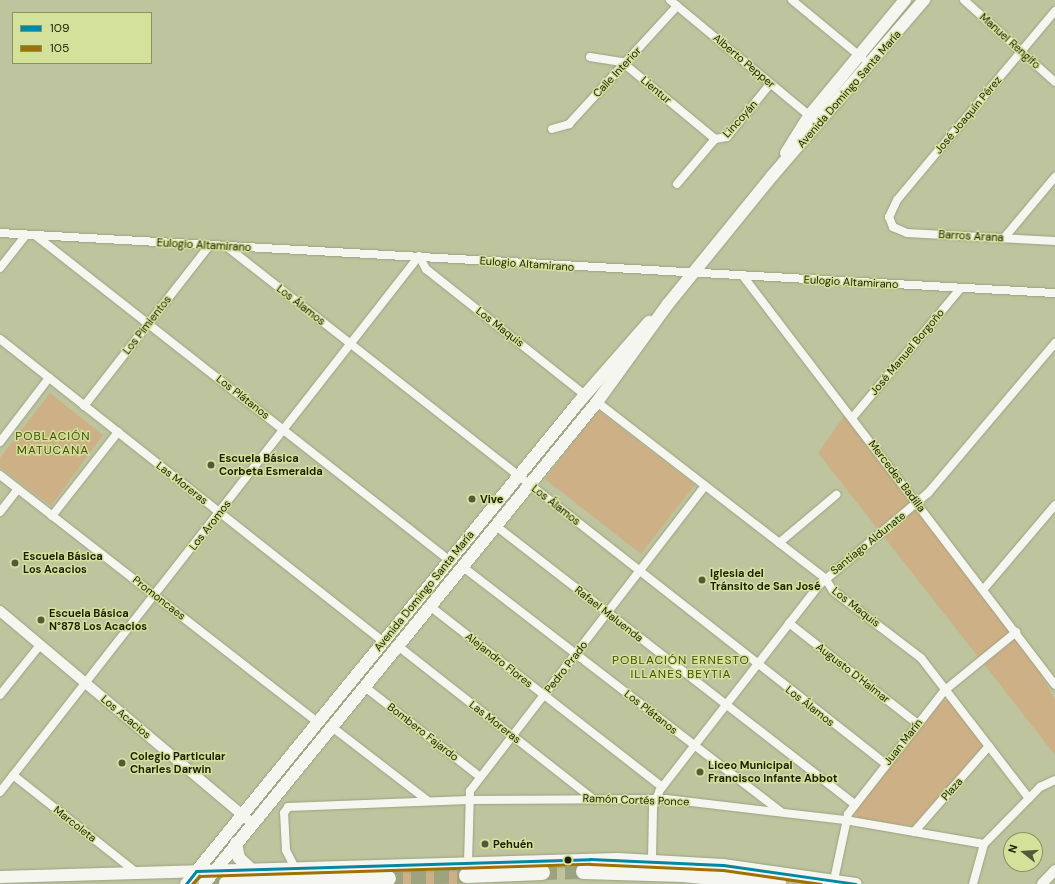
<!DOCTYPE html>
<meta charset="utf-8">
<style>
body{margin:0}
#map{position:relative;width:1055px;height:884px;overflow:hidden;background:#bdc49e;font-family:"DM Sans",sans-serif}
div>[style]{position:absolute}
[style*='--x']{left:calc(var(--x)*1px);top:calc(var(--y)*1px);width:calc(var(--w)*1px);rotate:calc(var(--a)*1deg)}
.green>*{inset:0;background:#ceb087}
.motorway-tunnel>*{height:15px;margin-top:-7.5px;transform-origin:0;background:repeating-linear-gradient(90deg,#9da37f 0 15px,transparent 0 23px)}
.roads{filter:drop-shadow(0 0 1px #9ca283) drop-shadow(0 0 1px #9ca283)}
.minor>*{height:8px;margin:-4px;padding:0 4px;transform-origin:4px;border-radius:4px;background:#f5f6f0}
.tertiary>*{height:10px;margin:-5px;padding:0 5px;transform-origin:5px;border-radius:5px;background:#f5f6f0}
.secondary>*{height:12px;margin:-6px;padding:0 6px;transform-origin:6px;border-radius:6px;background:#f5f6f0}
.motorway>*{height:15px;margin:-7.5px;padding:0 7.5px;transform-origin:7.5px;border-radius:7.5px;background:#f5f6f0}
.bus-1>*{height:3px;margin:-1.5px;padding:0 1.5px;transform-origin:1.5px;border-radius:1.5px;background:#0387a2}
.bus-2>*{height:3px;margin:-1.5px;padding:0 1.5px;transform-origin:1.5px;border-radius:1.5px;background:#9f7002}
.dots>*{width:11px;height:11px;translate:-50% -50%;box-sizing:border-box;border:2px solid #d4e19b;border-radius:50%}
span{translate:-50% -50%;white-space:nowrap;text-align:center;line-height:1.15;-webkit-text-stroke:3px #d4e19b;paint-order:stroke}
.street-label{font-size:11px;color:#1c1f04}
.poi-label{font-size:11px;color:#1c1f04;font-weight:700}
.left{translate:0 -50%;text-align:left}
.neighbourhood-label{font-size:12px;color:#454e00;letter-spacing:1px}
.legend{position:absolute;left:12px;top:12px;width:140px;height:52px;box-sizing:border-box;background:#d4e19b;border:1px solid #8a935f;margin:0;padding:5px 7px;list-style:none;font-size:12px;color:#1c1f04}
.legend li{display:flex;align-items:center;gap:8px;height:20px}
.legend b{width:20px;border:1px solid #8a935f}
.north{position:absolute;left:1003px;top:832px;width:40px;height:40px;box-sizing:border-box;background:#d4e19b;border:1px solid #8a935f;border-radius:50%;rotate:287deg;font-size:11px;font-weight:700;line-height:16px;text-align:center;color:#1c1f04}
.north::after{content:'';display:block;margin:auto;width:14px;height:18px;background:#54593a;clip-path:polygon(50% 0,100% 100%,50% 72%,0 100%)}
</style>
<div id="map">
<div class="green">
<div style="clip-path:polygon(50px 393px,103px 435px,51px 506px,0 467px,0 458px)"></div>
<div style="clip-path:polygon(598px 410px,695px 485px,641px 554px,545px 479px)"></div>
<div style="clip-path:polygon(844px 416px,1036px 665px,1055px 700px,1055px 755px,818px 453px)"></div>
<div style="clip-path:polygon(948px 699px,983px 746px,913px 826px,858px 820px,855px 812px,941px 701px)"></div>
<div style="clip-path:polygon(465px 865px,466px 884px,390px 884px,390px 868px)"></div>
</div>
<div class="motorway-tunnel">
<div style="--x:542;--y:872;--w:41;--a:-1.4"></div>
<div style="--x:388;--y:878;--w:78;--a:-2.2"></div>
<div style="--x:207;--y:884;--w:19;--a:-3"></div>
</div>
<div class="roads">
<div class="minor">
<div style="--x:670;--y:0;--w:185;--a:39.7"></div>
<div style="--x:792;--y:0;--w:91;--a:39.6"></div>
<div style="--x:964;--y:0;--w:122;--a:42"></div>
<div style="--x:1055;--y:11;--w:246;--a:129.9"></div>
<div style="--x:897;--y:200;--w:19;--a:115"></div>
<div style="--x:889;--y:217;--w:11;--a:68"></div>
<div style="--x:893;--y:227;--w:15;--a:23"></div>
<div style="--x:907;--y:233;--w:148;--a:3.1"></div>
<div style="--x:590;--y:57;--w:32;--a:9"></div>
<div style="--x:622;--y:62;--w:121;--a:39.6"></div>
<div style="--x:552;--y:129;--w:18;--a:-16"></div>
<div style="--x:569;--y:124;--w:160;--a:-47.5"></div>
<div style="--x:715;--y:139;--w:12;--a:-9"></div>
<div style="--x:727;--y:137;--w:68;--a:-50.9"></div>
<div style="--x:677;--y:184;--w:59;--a:-49.8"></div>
<div style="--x:0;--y:233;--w:1057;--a:3.26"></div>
<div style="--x:35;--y:235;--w:526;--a:38.13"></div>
<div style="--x:1004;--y:238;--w:80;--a:-50.1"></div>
<div style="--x:226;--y:246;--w:839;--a:38.13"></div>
<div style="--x:419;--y:256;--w:15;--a:62"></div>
<div style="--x:426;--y:269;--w:203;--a:38.4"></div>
<div style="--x:0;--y:268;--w:42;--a:-51.8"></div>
<div style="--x:743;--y:276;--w:514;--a:52.66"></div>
<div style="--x:0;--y:339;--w:488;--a:38.3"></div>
<div style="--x:597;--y:402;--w:288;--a:37.7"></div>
<div style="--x:825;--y:578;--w:15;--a:58"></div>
<div style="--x:833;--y:591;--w:111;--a:37.3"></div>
<div style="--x:921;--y:658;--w:177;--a:52.4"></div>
<div style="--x:84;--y:406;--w:204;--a:-52"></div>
<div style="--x:853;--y:417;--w:168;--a:-50.1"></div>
<div style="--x:0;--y:442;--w:81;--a:-52.6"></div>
<div style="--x:0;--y:475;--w:402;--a:37.9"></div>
<div style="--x:0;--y:512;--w:29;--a:-52"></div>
<div style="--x:52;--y:516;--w:107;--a:-51.8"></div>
<div style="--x:496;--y:526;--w:454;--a:37.8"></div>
<div style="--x:779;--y:543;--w:75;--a:-40.1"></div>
<div style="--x:463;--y:567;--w:401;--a:37.6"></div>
<div style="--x:983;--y:590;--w:111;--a:-49.7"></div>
<div style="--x:431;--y:607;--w:293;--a:37.9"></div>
<div style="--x:789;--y:623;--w:164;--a:38.1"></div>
<div style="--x:398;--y:646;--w:246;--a:38.1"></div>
<div style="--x:365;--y:687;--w:146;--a:38"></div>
<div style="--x:0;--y:695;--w:64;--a:-51.3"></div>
<div style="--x:332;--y:727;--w:121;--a:37.6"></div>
<div style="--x:13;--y:775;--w:158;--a:38.3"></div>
<div style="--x:0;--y:792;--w:680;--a:-51.98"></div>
<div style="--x:914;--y:832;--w:114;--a:-48.9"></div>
<div style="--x:652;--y:860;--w:53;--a:-88.9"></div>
<div style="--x:653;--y:807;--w:18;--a:-68"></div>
<div style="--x:660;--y:790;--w:259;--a:-52.2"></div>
<div style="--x:819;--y:585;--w:143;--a:-40.2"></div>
<div style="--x:928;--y:493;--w:197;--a:-49.7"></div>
<div style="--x:468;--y:863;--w:72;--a:-88.4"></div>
<div style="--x:470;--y:791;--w:385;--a:-52.4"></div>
<div style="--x:295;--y:868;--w:20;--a:-117"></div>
<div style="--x:286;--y:850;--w:37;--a:-93"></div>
<div style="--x:284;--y:813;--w:7;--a:-56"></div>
<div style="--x:288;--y:807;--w:180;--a:-2.2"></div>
<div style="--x:468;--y:800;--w:198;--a:-0.3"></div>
<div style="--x:666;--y:799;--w:180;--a:6.7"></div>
<div style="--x:845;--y:820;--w:141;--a:9.8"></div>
<div style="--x:834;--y:880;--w:67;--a:-78"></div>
<div style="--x:848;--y:814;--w:157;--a:-52"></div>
<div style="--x:945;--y:690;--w:92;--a:-39.2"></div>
<div style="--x:973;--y:884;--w:41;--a:-74.6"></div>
<div style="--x:984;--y:844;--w:80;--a:-45.5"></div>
<div style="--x:1040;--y:787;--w:17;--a:-25"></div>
</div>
<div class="tertiary">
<div style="--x:0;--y:611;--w:329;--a:40.1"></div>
<div style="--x:1042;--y:884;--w:19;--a:-47"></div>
</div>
<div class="secondary">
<div style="--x:786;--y:153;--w:44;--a:-58.1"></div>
<div style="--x:809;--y:116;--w:151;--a:-50.4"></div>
<div style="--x:236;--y:843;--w:15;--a:79"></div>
<div style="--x:239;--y:858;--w:16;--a:43"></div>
<div style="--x:0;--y:877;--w:618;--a:-1.67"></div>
<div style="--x:618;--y:859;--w:105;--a:3.3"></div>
<div style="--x:723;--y:865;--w:134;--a:8.1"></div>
<div style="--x:186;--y:884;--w:621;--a:-50.82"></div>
<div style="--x:578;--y:403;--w:108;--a:-48.8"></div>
<div style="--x:204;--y:884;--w:622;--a:-50.81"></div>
<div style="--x:597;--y:402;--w:121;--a:-54.1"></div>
<div style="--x:668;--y:304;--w:165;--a:-50.9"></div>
<div style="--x:772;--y:176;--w:233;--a:-49.2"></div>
</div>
<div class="motorway">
<div style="--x:583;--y:871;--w:100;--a:1.7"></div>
<div style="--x:683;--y:874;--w:96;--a:6"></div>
<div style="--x:466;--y:875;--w:76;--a:-2.3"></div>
<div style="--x:226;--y:883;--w:162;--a:-1.8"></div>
</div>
</div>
<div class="bus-1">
<div style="--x:186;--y:884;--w:16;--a:-52"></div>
<div style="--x:196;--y:871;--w:394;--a:-1.7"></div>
<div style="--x:590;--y:859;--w:133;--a:2.6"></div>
<div style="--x:723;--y:865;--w:134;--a:8.1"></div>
</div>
<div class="bus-2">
<div style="--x:192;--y:884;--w:11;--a:-49"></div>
<div style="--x:199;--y:876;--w:391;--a:-1.8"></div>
<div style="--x:590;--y:864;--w:133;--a:2.6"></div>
<div style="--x:723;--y:870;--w:99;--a:8.1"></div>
</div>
<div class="dots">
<div style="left:211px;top:465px;background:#54593a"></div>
<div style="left:472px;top:499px;background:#54593a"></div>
<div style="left:15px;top:563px;background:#54593a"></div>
<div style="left:702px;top:580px;background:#54593a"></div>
<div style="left:41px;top:620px;background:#54593a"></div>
<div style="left:122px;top:763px;background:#54593a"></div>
<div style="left:700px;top:772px;background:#54593a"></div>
<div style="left:485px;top:844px;background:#54593a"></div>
<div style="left:568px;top:860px;background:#1c1f04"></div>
</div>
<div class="street-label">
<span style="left:1010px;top:41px;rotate:42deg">Manuel Rengifo</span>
<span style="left:744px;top:61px;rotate:40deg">Alberto Pepper</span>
<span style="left:617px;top:72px;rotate:-47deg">Calle Interior</span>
<span style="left:849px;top:89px;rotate:-49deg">Avenida Domingo Santa María</span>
<span style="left:656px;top:90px;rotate:40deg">Lientur</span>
<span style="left:968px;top:115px;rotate:-50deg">José Joaquín Pérez</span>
<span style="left:740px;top:119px;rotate:-48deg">Lincoyán</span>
<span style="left:971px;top:236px;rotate:3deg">Barros Arana</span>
<span style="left:204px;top:245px;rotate:3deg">Eulogio Altamirano</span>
<span style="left:527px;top:264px;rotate:4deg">Eulogio Altamirano</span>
<span style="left:851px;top:282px;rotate:3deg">Eulogio Altamirano</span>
<span style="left:301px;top:305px;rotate:38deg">Los Álamos</span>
<span style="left:147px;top:325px;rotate:-52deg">Los Pimientos</span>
<span style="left:500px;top:327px;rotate:38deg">Los Maquis</span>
<span style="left:907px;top:352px;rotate:-50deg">José Manuel Borgoño</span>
<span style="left:243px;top:397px;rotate:38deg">Los Plátanos</span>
<span style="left:897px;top:476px;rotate:53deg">Mercedes Badilla</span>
<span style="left:182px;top:483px;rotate:38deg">Las Moreras</span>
<span style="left:556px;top:505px;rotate:38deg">Los Álamos</span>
<span style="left:210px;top:525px;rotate:-52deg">Los Aromos</span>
<span style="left:868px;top:543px;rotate:-39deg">Santiago Aldunate</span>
<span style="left:424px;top:591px;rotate:-51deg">Avenida Domingo Santa María</span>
<span style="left:159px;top:598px;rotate:38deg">Promoncaes</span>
<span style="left:856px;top:607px;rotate:38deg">Los Maquis</span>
<span style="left:609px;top:614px;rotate:38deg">Rafael Maluenda</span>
<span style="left:499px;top:660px;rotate:38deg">Alejandro Flores</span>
<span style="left:566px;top:667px;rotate:-52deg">Pedro Prado</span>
<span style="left:853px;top:673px;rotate:38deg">Augusto D'Halmar</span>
<span style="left:810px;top:706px;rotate:38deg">Los Álamos</span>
<span style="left:651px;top:712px;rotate:38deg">Los Plátanos</span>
<span style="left:126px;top:717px;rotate:40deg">Los Acacios</span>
<span style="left:495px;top:722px;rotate:38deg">Las Moreras</span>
<span style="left:423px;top:732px;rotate:38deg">Bombero Fajardo</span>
<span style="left:903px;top:742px;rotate:-52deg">Juan Marín</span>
<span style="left:952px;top:789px;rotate:-49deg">Plaza</span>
<span style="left:636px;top:800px;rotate:2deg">Ramón Cortés Ponce</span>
<span style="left:75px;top:824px;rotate:38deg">Marcoleta</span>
</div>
<div class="poi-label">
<span class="left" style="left:219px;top:465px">Escuela Básica<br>Corbeta Esmeralda</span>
<span class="left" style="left:480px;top:499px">Vive</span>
<span class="left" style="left:23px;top:563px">Escuela Básica<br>Los Acacios</span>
<span class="left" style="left:710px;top:580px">Iglesia del<br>Tránsito de San José</span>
<span class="left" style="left:49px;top:620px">Escuela Básica<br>N°878 Los Acacios</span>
<span class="left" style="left:130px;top:763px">Colegio Particular<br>Charles Darwin</span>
<span class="left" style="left:708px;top:772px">Liceo Municipal<br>Francisco Infante Abbot</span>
<span class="left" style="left:493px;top:844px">Pehuén</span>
</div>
<div class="neighbourhood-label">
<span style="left:53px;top:444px">POBLACIÓN<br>MATUCANA</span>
<span style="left:681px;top:668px">POBLACIÓN ERNESTO<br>ILLANES BEYTIA</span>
</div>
<ul class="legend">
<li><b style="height:5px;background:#0387a2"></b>109</li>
<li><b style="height:5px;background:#9f7002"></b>105</li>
</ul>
<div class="north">N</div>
</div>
